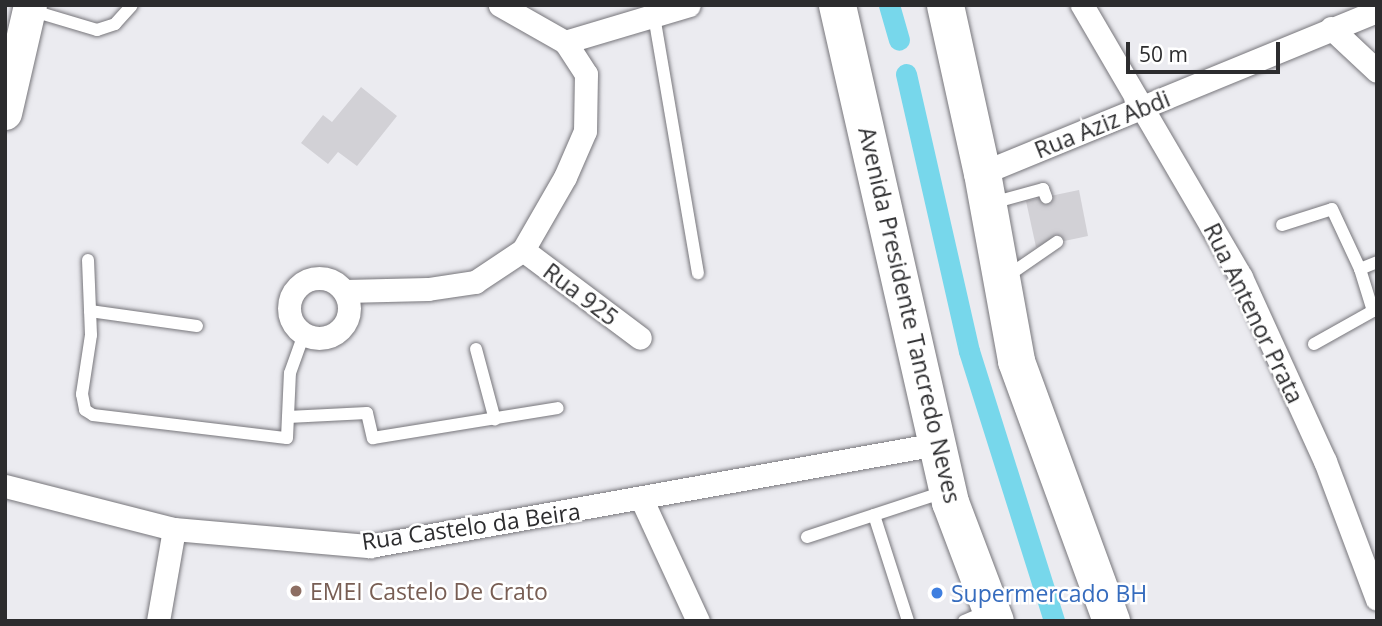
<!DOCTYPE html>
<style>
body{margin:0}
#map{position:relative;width:1382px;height:626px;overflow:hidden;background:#ebebf0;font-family:"Open Sans",sans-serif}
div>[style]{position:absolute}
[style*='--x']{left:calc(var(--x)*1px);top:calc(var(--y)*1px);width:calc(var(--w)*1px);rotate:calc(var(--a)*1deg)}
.canal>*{height:21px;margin:-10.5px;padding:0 10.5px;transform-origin:10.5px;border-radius:10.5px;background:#77d7eb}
.building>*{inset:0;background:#d2d1d6}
.roads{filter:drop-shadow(0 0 2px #77767b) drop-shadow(0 0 2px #77767b)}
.lane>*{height:12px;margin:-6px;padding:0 6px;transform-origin:6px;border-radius:6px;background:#fff}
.street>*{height:23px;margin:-11.5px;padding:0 11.5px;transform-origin:11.5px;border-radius:11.5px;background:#fff}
.street>.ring{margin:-11.5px;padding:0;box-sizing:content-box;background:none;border:23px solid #fff;border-radius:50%}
.secondary>*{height:33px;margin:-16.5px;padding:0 16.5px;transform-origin:16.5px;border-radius:16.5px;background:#fff}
.primary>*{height:37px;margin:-18.5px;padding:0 18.5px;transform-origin:18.5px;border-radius:18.5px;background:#fff}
.dots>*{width:19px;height:19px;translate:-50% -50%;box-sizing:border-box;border:4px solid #fff;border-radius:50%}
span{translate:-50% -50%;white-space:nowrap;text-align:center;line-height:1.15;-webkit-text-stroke:5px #fff;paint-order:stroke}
.street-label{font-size:23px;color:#2c2c2e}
.education-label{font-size:23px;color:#785e54}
.left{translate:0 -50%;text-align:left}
.shop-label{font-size:23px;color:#366cbe}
.frame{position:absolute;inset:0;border:7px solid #2c2c2e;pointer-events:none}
.scale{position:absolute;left:1126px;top:42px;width:154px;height:32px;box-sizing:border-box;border:4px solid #2c2c2e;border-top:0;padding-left:9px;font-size:21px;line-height:24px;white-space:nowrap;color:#2c2c2e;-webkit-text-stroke:5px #fff;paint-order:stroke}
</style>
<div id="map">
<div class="canal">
<div style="--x:889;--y:5;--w:36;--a:74"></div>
<div style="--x:906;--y:74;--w:284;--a:77.2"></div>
<div style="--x:969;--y:351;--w:283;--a:72.5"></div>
</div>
<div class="building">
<div style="clip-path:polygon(361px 87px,397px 116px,357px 166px,338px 152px,328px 164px,301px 143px,323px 115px,332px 122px)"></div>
<div style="clip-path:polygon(1079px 190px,1088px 236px,1036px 247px,1026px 201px)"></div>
</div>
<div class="roads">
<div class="lane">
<div style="--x:30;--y:10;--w:70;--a:16.6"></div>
<div style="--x:97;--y:30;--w:19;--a:-18"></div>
<div style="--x:115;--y:24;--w:25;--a:-48"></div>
<div style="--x:654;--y:16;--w:261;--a:80.3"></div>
<div style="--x:992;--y:203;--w:53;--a:-15.4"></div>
<div style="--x:1043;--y:189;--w:9;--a:69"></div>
<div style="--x:1282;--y:225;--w:52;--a:-17.7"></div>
<div style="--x:1332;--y:209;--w:66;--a:65"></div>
<div style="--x:1360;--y:269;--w:18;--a:-22"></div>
<div style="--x:88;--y:260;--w:75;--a:87.7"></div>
<div style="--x:91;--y:335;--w:60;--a:98.7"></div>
<div style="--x:82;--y:394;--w:16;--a:79"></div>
<div style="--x:85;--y:410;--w:9;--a:32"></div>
<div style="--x:93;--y:415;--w:195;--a:6.8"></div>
<div style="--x:287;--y:438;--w:65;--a:-87.4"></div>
<div style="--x:290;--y:373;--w:41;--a:-70.3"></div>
<div style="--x:1006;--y:277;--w:62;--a:-34.5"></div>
<div style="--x:90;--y:311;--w:108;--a:8"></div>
<div style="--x:1314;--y:344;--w:68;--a:-29.2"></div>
<div style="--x:1373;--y:311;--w:44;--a:-107.2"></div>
<div style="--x:476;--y:349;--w:73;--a:75"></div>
<div style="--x:288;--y:417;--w:79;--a:-2.9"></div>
<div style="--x:367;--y:413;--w:26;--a:77"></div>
<div style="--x:373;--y:438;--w:187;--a:-9.2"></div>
<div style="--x:874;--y:515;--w:111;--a:72.2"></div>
<div style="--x:807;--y:537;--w:144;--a:-18.2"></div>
<div style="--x:964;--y:621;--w:25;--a:-23"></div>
</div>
<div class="street">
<div style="--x:1082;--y:5;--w:315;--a:59.7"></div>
<div style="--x:1241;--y:277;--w:202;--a:65.5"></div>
<div style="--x:1325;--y:461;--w:147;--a:69.4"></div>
<div style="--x:1331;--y:28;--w:63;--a:43.1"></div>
<div style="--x:565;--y:42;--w:129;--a:-16.6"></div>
<div style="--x:982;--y:173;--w:427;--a:-22.3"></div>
<div style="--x:523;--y:250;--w:146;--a:36.9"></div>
<div class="ring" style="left:289px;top:278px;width:37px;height:37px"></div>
<div style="--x:345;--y:291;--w:83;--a:-1.4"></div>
<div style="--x:428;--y:289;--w:48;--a:-8.5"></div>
<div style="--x:475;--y:282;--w:58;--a:-33.7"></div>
<div style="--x:523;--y:250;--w:84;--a:-60.1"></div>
<div style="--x:565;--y:177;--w:50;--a:-66.5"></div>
<div style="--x:585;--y:131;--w:57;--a:-89"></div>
<div style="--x:586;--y:74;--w:38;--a:-123"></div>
<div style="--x:565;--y:42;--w:75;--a:-150.4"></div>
<div style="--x:5;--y:486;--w:174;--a:14.3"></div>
<div style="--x:174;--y:529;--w:197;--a:5"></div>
<div style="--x:370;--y:546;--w:576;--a:-10.2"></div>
<div style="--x:642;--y:500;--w:133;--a:65.2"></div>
<div style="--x:158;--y:621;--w:93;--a:-80.1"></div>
</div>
<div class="secondary">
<div style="--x:5;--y:113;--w:111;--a:-77"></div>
</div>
<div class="primary">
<div style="--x:837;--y:5;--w:510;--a:77.19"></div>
<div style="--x:950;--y:502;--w:127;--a:69.3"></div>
<div style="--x:945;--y:5;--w:172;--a:77.6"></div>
<div style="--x:982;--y:173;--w:191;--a:79.7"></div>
<div style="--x:1016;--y:361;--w:277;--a:69.9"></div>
</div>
</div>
<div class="dots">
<div style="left:296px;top:591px;background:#8d6e63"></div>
<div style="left:937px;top:593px;background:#3f7fe0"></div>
</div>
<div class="street-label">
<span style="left:1102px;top:124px;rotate:-22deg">Rua Aziz Abdi</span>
<span style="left:581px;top:294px;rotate:37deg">Rua 925</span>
<span style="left:1254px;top:313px;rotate:64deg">Rua Antenor Prata</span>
<span style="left:910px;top:315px;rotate:77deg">Avenida Presidente Tancredo Neves</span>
<span style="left:471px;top:526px;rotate:-8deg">Rua Castelo da Beira</span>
</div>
<div class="education-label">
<span class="left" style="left:310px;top:591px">EMEI Castelo De Crato</span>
</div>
<div class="shop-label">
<span class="left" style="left:951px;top:593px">Supermercado BH</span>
</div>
<div class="frame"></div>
<div class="scale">50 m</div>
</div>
